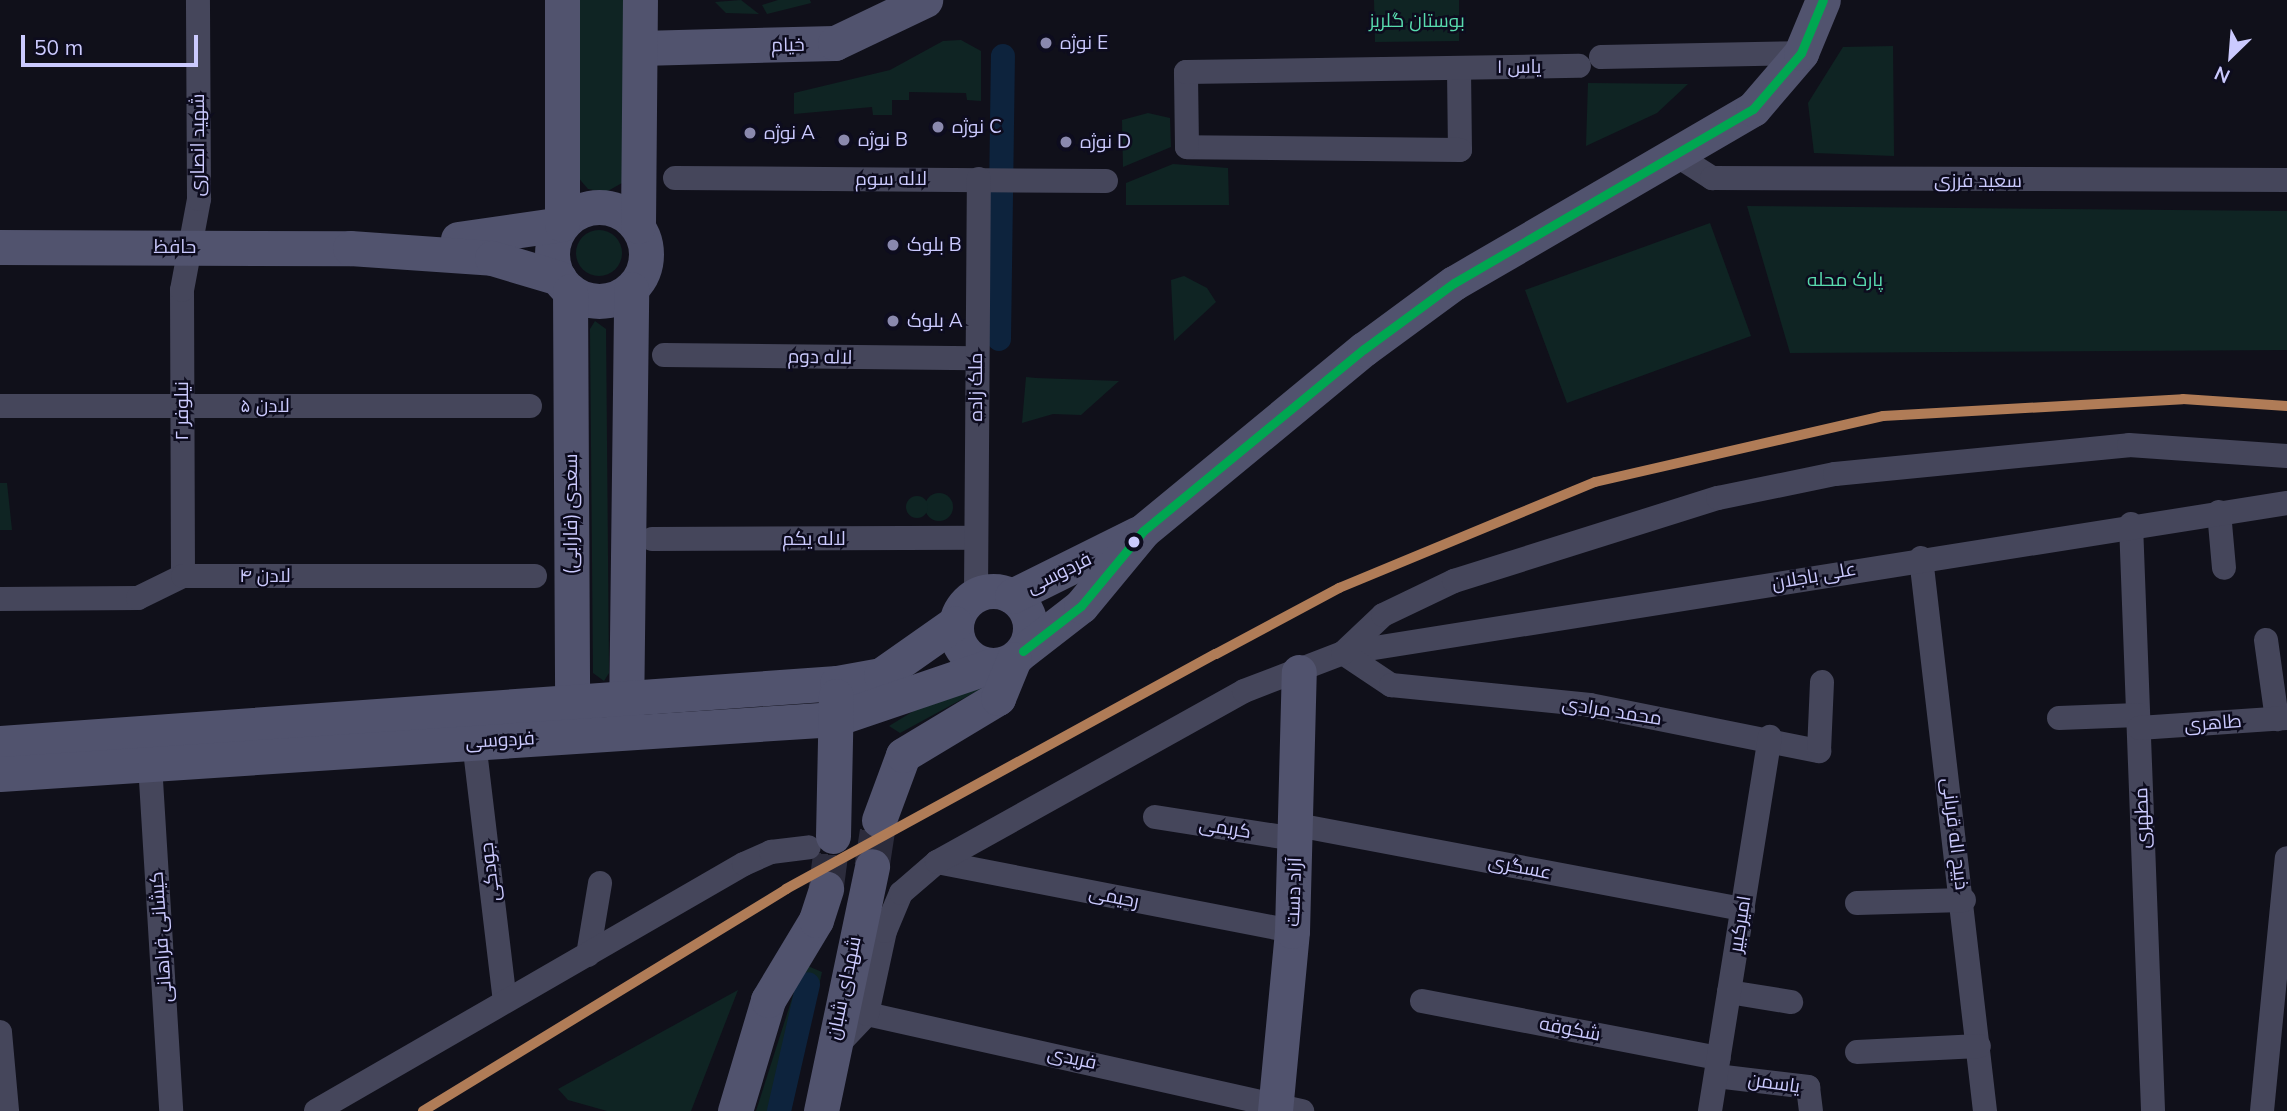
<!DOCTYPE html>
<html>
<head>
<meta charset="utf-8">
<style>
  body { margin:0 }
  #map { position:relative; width:2287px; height:1111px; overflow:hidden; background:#10101a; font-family:Mulish,Cairo,sans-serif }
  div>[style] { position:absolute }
  .green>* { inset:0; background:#0f2423 }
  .round { border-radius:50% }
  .canal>* { height:24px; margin:-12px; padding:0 12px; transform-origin:12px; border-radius:12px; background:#0d233d }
  .secondary-tunnel>* { height:35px; margin-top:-17.5px; transform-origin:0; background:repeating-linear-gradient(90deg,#2c2c3c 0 35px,transparent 0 53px) }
  .street>* { height:24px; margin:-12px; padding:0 12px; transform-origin:12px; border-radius:12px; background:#45465b }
  .secondary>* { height:35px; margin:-17.5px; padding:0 17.5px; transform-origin:17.5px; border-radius:17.5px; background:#51536e }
  .secondary>.ring { margin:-17.5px; padding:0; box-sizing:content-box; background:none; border:35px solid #51536e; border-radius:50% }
  .bus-1>* { height:9px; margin:-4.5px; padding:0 4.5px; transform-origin:4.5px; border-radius:4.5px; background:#00a651 }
  .rail-1>* { height:10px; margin:-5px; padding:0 5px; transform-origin:5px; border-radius:5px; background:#b07c57 }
  .dots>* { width:19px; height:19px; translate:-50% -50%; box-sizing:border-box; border:4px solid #0d0c1e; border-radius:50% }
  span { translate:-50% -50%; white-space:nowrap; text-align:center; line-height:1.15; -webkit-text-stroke:5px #0d0c1e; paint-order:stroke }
  .park-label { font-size:19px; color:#58dbae }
  .poi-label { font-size:19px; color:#cbcafe }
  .left { translate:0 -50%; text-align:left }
  .street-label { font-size:19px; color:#cbcafe }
  .north { position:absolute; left:2196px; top:21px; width:70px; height:70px; -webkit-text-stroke:5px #0d0c1e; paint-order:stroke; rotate:205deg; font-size:19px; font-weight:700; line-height:28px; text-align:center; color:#cbcafe }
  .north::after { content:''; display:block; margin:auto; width:24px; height:32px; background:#cbcafe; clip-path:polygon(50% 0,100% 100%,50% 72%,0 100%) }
  .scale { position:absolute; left:21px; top:35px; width:177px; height:32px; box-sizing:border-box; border:4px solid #cbcafe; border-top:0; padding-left:9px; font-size:21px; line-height:24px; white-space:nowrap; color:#cbcafe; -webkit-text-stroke:5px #0d0c1e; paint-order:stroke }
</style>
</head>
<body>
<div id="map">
  <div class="green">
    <i style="clip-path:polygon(574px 0,628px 0,622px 183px,606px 192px,588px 189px,576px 175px)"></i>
    <i style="clip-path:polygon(741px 0,759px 14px,726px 13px,715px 2px)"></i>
    <i style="clip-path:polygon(778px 0,810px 0,811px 3px,767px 14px,762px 5px)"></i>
    <i style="clip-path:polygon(1374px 0,1459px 0,1459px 41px,1375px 42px)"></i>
    <i style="clip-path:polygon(961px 40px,981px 51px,981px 101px,967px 100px,966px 93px,909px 92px,909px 100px,892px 100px,892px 115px,873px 115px,872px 107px,794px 114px,794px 93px,890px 70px,943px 41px)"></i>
    <i style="clip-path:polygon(1893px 46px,1894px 156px,1814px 153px,1808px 103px,1843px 47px)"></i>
    <i style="clip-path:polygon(1588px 83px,1688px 84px,1657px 113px,1586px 146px)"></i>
    <i style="clip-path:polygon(1148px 113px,1170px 118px,1171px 147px,1123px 167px,1122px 120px)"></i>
    <i style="clip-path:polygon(1173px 164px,1228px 168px,1229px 205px,1126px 205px,1126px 183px)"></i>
    <i style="clip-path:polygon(1747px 206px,2287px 211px,2287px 350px,1790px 353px)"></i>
    <i style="clip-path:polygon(1710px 223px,1751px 336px,1567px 403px,1525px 290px)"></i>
    <i class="round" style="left:576px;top:230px;width:46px;height:46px"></i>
    <i style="clip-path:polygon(1184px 276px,1207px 288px,1216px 302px,1174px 341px,1171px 280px)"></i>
    <i style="clip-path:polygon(595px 321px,606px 329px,609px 673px,604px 681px,593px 673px,590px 329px)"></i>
    <i style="clip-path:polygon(1026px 377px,1036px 378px,1119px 381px,1081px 415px,1053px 414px,1022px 423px)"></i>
    <i style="clip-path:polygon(0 483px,7px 483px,12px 530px,0 530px)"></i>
    <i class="round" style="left:925px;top:493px;width:28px;height:28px"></i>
    <i class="round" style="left:906px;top:496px;width:22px;height:22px"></i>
    <i style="clip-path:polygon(990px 684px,900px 733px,889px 726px,930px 701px)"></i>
    <i style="clip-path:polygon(803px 964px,822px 972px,791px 1111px,756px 1111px)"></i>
    <i style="clip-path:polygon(738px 990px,691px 1111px,607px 1111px,568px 1100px,558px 1089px)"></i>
  </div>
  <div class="canal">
    <i style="left:999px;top:339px;width:283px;rotate:-89.2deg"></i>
    <i style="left:779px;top:1111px;width:130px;rotate:-77.1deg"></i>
  </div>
  <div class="secondary-tunnel">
    <i style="left:872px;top:866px;width:47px;rotate:-81.3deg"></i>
    <i style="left:826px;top:889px;width:53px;rotate:-82.5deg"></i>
  </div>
  <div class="street">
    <i style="left:1601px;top:57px;width:200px;rotate:-1.1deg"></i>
    <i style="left:1459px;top:70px;width:80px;rotate:89.3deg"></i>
    <i style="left:1460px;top:150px;width:273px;rotate:-179.4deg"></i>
    <i style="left:1187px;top:147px;width:75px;rotate:-90.8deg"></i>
    <i style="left:1186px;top:72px;width:393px;rotate:-0.9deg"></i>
    <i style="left:1676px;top:155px;width:43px;rotate:32.6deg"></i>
    <i style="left:1712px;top:178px;width:575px;rotate:0.2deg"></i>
    <i style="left:675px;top:178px;width:431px;rotate:0.4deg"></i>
    <i style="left:664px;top:355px;width:312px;rotate:0.6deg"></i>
    <i style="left:0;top:406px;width:530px"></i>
    <i style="left:2219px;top:512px;width:56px;rotate:84.9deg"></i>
    <i style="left:2131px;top:524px;width:587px;rotate:87.85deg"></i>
    <i style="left:652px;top:539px;width:324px;rotate:-0.2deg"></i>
    <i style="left:1921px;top:558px;width:557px;rotate:83.4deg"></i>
    <i style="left:183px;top:576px;width:286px;rotate:-90.2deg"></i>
    <i style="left:182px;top:290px;width:93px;rotate:-79.4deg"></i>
    <i style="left:199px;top:199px;width:199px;rotate:-90.3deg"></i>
    <i style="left:976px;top:594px;width:415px;rotate:-89.6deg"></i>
    <i style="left:0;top:599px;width:138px;rotate:-0.4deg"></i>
    <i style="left:138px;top:598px;width:50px;rotate:-26.1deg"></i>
    <i style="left:183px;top:576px;width:352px"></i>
    <i style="left:2266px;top:640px;width:80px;rotate:82.1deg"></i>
    <i style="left:1343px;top:653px;width:956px;rotate:-9.03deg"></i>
    <i style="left:1343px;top:653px;width:58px;rotate:33.7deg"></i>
    <i style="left:1391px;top:685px;width:200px;rotate:5.7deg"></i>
    <i style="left:1590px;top:705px;width:234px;rotate:11.4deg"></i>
    <i style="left:1819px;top:751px;width:69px;rotate:-87.5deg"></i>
    <i style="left:2059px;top:718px;width:79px;rotate:-2.2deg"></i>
    <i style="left:2139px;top:728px;width:148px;rotate:-3.9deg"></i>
    <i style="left:474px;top:742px;width:261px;rotate:83.2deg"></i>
    <i style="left:150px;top:764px;width:348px;rotate:86.5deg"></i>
    <i style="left:1155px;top:817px;width:143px;rotate:8.9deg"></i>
    <i style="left:1297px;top:825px;width:454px;rotate:10.7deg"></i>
    <i style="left:937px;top:862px;width:362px;rotate:11deg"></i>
    <i style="left:1857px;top:903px;width:107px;rotate:-1.6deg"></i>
    <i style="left:588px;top:955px;width:73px;rotate:-80.5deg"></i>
    <i style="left:1729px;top:992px;width:63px;rotate:9.2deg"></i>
    <i style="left:1422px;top:1001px;width:302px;rotate:10.9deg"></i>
    <i style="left:867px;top:1014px;width:446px;rotate:12.6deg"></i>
    <i style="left:0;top:1032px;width:79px;rotate:84.9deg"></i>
    <i style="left:833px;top:1050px;width:50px;rotate:-46.6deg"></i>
    <i style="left:867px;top:1014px;width:85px;rotate:-77.8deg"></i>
    <i style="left:885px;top:931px;width:41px;rotate:-67.2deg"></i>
    <i style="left:901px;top:893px;width:48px;rotate:-40.7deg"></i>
    <i style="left:937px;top:862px;width:351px;rotate:-29.1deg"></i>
    <i style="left:1244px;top:691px;width:106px;rotate:-21deg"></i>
    <i style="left:1343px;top:653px;width:55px;rotate:-43.5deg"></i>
    <i style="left:1383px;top:615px;width:79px;rotate:-25.6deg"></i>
    <i style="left:1454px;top:581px;width:277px;rotate:-17.5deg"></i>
    <i style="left:1718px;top:498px;width:119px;rotate:-11.6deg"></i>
    <i style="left:1835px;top:474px;width:295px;rotate:-5.6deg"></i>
    <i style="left:2129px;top:445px;width:158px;rotate:4deg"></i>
    <i style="left:1857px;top:1052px;width:122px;rotate:-2.8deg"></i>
    <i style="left:1716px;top:1076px;width:93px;rotate:6.8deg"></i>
    <i style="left:1808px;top:1087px;width:24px;rotate:83deg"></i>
    <i style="left:316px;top:1111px;width:494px;rotate:-30deg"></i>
    <i style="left:744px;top:864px;width:30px;rotate:-24deg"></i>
    <i style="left:771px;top:852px;width:38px;rotate:-7deg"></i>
    <i style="left:1710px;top:1111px;width:379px;rotate:-80.9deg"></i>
    <i style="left:2262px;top:1111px;width:254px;rotate:-84.4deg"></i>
  </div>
  <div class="secondary">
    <i style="left:640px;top:48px;width:195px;rotate:-1.5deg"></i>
    <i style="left:835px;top:43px;width:100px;rotate:-25.5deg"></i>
    <i class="ring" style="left:552px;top:207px;width:59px;height:59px"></i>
    <i style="left:638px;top:226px;width:226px;rotate:-89.5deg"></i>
    <i style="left:458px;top:239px;width:105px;rotate:-8.2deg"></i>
    <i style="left:562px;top:224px;width:224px;rotate:-90deg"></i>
    <i style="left:0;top:247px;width:350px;rotate:0.2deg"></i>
    <i style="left:350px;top:248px;width:142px;rotate:4deg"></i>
    <i style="left:492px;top:258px;width:70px;rotate:16.6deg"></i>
    <i style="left:570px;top:291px;width:434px;rotate:89.7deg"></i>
    <i class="ring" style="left:956px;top:591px;width:39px;height:39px"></i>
    <i style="left:1012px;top:596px;width:140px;rotate:-26.4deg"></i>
    <i style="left:1023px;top:651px;width:73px;rotate:-37.8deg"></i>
    <i style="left:1081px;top:606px;width:97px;rotate:-50.4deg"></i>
    <i style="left:1143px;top:531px;width:286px;rotate:-39.5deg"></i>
    <i style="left:1364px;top:349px;width:112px;rotate:-36.3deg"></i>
    <i style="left:1454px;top:283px;width:346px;rotate:-30.2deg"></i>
    <i style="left:1753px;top:109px;width:74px;rotate:-49.4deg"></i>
    <i style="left:1801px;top:53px;width:57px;rotate:-67.5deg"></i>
    <i style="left:626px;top:720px;width:431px;rotate:-89.3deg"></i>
    <i style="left:0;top:743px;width:839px;rotate:-4.1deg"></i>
    <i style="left:837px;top:683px;width:45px;rotate:-10.3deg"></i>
    <i style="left:881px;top:675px;width:90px;rotate:-35.1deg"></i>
    <i style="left:0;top:774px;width:837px;rotate:-3.77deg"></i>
    <i style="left:835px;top:719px;width:165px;rotate:-18.8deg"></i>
    <i style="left:879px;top:820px;width:69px;rotate:-69.7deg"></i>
    <i style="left:903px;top:755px;width:111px;rotate:-31deg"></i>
    <i style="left:998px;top:698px;width:42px;rotate:-67.7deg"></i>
    <i style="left:833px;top:836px;width:140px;rotate:-88.8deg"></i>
    <i style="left:735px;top:1111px;width:116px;rotate:-73.4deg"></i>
    <i style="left:768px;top:1000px;width:93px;rotate:-59deg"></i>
    <i style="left:816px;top:920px;width:33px;rotate:-72deg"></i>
    <i style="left:821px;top:1111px;width:250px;rotate:-78.2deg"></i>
    <i style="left:1275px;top:1111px;width:181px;rotate:-84.6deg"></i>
    <i style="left:1292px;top:931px;width:259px;rotate:-88.5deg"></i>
  </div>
  <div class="bus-1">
    <i style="left:1023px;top:651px;width:73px;rotate:-37.8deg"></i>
    <i style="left:1081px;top:606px;width:97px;rotate:-50.4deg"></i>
    <i style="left:1143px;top:531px;width:286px;rotate:-39.5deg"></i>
    <i style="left:1364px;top:349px;width:112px;rotate:-36.3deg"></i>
    <i style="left:1454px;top:283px;width:346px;rotate:-30.2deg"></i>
    <i style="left:1753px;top:109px;width:74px;rotate:-49.4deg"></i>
    <i style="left:1801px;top:53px;width:57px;rotate:-67.5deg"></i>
  </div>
  <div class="rail-1">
    <i style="left:423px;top:1111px;width:426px;rotate:-31.4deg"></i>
    <i style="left:786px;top:889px;width:490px;rotate:-28.7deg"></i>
    <i style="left:1216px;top:654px;width:140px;rotate:-28.2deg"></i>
    <i style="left:1339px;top:588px;width:277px;rotate:-22.5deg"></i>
    <i style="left:1595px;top:482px;width:295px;rotate:-12.9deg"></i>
    <i style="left:1883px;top:416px;width:300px;rotate:-3.2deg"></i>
    <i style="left:2183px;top:399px;width:104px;rotate:3.9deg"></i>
  </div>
  <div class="dots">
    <i style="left:1046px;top:43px;background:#8a89ae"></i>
    <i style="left:938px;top:127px;background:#8a89ae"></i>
    <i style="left:750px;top:133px;background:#8a89ae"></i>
    <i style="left:844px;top:140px;background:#8a89ae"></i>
    <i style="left:1066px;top:142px;background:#8a89ae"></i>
    <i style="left:893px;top:245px;background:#8a89ae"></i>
    <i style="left:893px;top:321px;background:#8a89ae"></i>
    <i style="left:1134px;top:542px;background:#cbcafe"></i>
  </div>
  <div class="park-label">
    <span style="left:1417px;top:21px">بوستان گلریز</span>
    <span style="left:1845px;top:280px">پارک محله</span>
  </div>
  <div class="poi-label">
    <span class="left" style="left:1060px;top:43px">نوژه E</span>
    <span class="left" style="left:952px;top:127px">نوژه C</span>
    <span class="left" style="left:764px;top:133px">نوژه A</span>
    <span class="left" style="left:858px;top:140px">نوژه B</span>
    <span class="left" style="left:1080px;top:142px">نوژه D</span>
    <span class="left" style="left:907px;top:245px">بلوک B</span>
    <span class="left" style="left:907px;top:321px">بلوک A</span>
  </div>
  <div class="street-label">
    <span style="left:788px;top:45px;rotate:-1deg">خیام</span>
    <span style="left:1519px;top:67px">یاس ۱</span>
    <span style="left:198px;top:145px;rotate:-90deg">شهید انصاری</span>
    <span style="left:891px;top:179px">لاله سوم</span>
    <span style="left:1978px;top:181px">سعید فرزی</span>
    <span style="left:175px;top:247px">حافظ</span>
    <span style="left:820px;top:357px;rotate:1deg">لاله دوم</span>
    <span style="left:976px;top:387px;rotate:-90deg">ملک زاده</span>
    <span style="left:265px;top:406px">لادن ۵</span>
    <span style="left:182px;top:411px;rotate:-90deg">نیلوفر ۲</span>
    <span style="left:571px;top:514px;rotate:-90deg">سعدی (فارابی)</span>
    <span style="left:814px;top:539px">لاله یکم</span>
    <span style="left:1059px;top:573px;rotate:-26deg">فردوسی</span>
    <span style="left:265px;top:576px">لادن ۴</span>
    <span style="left:1814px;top:576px;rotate:-10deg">علی باجلان</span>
    <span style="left:1612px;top:711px;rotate:9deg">محمد مرادی</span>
    <span style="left:2213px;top:723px;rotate:-4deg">طاهری</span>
    <span style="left:500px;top:740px;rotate:-3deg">فردوسی</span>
    <span style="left:2142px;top:818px;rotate:-92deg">مطهری</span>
    <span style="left:1225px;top:828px;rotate:9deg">کریمی</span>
    <span style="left:1955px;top:834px;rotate:83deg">ذبیح اله قربانی</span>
    <span style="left:1520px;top:867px;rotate:11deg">عسگری</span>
    <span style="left:490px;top:872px;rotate:-97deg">جودکی</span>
    <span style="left:1294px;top:892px;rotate:-88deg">آزاد دست</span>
    <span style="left:1114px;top:897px;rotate:11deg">رحیمی</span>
    <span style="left:1740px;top:924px;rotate:-81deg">امیرکبیر</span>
    <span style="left:161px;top:937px;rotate:-94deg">کیشانی فراهانی</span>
    <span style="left:844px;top:988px;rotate:-78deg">شهدای شبان</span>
    <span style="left:1570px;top:1029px;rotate:11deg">شکوفه</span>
    <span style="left:1072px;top:1058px;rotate:12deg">فریدی</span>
    <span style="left:1774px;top:1083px;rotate:8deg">یاسمن</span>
  </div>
  <div class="north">N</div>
  <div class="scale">50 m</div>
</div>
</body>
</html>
